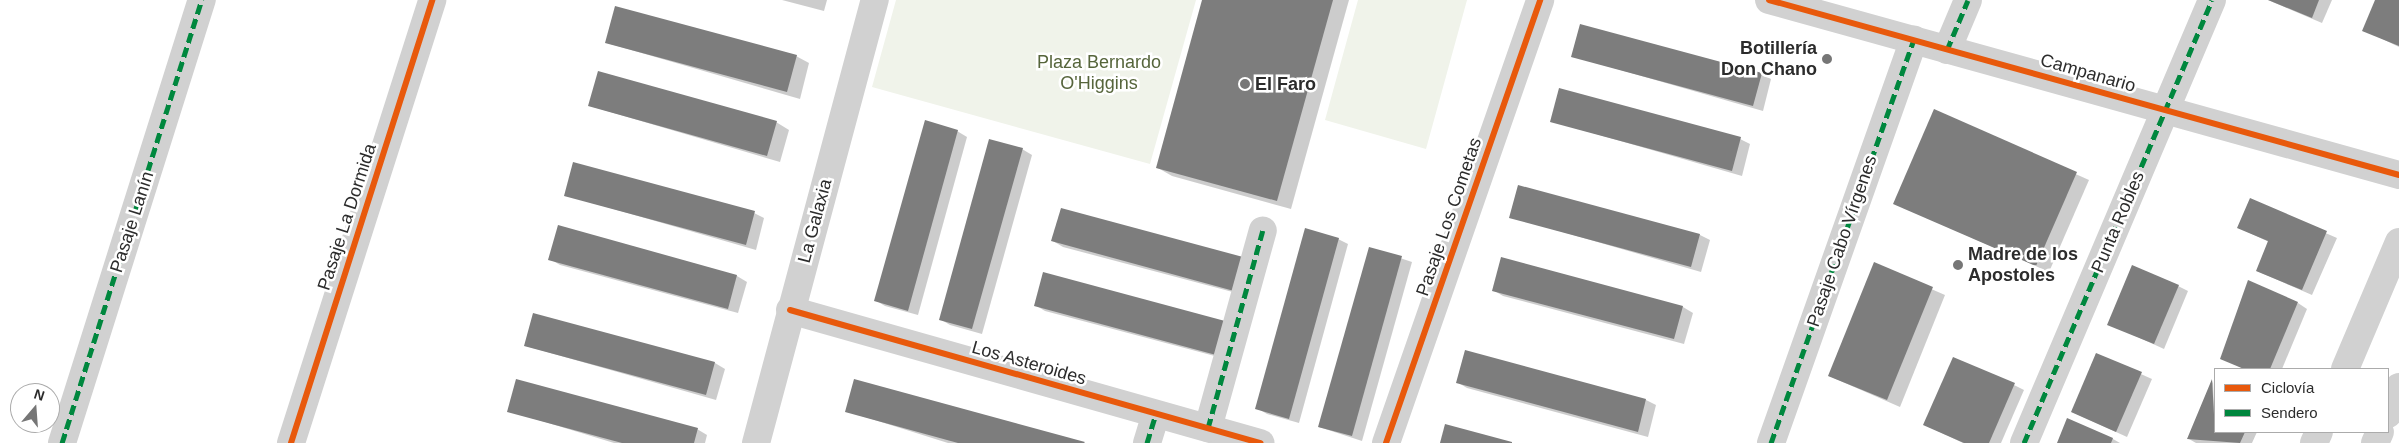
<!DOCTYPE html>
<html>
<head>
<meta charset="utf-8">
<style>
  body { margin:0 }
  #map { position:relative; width:2399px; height:443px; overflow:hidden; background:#fff; font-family:Helvetica,sans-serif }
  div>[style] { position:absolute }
  .green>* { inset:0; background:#f0f3ea }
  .shadow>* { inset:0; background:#0003 }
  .building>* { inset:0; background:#7d7d7d }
  .minor>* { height:28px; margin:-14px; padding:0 14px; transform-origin:14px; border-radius:14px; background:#d1d1d1 }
  .tertiary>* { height:28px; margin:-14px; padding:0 14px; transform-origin:14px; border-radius:14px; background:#d1d1d1 }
  .quiet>* { height:5px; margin-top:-2.5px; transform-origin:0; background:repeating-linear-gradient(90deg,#00873e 0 10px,transparent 0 15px) }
  .cycleway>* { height:6px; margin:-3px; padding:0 3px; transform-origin:3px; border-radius:3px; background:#e8590c }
  .dots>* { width:14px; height:14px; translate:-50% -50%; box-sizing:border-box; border:2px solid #fff; border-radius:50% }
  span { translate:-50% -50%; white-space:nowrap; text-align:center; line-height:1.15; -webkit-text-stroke:5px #fff; paint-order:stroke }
  .poi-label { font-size:18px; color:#2c2c2c; font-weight:700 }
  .right { translate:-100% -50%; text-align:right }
  .left { translate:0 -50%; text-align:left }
  .park-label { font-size:18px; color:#56653b }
  .street-label { font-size:18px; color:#2c2c2c }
  .legend { position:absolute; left:2214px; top:368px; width:175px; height:65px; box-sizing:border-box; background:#fff; border:1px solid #ababab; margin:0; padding:6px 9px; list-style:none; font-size:15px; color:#2c2c2c }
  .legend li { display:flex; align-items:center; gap:10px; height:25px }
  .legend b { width:25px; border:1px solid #ababab }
  .north { position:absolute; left:10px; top:383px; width:50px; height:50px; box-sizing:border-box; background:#fff; border:1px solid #ababab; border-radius:50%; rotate:18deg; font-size:14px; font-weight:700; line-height:20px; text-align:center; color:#2c2c2c }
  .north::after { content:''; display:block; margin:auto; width:18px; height:22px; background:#767676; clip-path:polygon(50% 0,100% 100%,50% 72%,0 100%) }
</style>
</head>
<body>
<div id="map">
  <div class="green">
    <i style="clip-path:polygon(896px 0,1196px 0,1150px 164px,872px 87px)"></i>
    <i style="clip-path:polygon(1358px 0,1467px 0,1426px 149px,1325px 120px)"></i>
  </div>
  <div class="shadow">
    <i style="clip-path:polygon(782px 0,827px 0,824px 11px)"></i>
    <i style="clip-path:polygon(1204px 0,1349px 0,1291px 209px,1172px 176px,1158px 168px)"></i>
    <i style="clip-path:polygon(2268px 0,2332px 0,2322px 23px)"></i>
    <i style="clip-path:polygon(2377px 0,2399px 0,2399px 47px,2364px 30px)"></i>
    <i style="clip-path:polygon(607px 43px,796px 56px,809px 63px,800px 99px)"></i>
    <i style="clip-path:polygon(1572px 56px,1761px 74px,1771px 79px,1763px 111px)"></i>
    <i style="clip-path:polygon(590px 106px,776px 122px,789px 130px,780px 162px)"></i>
    <i style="clip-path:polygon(1935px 111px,2089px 180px,2049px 272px,1894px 203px)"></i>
    <i style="clip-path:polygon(1551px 121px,1740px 139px,1750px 144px,1742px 176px)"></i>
    <i style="clip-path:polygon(957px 131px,967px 137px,918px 315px,885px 306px,875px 300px)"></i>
    <i style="clip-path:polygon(1022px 149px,1032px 155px,982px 334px,950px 325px,940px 319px)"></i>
    <i style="clip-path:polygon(565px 195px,754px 213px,764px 218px,756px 250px)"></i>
    <i style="clip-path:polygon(2250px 200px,2337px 238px,2312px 295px,2257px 271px,2269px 242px,2239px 228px)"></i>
    <i style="clip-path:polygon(1061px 210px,1244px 295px,1063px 247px,1053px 241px)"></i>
    <i style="clip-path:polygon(1511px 217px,1700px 235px,1710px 240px,1701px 272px)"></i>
    <i style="clip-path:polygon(559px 227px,737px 276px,747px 282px,738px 313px,560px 265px,550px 259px)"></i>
    <i style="clip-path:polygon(1338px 239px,1348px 244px,1299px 423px,1267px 414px,1257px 408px)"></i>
    <i style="clip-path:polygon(1370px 248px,1412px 262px,1362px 441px,1319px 427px)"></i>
    <i style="clip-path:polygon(1502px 258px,1683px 307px,1693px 313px,1684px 344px,1503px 296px,1493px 290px)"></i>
    <i style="clip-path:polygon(1874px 264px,1945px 295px,1900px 407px,1829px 376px)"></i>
    <i style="clip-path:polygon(1044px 274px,1226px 359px,1045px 311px,1035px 305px)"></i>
    <i style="clip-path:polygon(2178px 286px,2188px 291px,2164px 349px,2109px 324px)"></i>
    <i style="clip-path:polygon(2298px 303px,2307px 309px,2282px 369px,2244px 369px,2222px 358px)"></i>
    <i style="clip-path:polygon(526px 346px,715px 363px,725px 369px,716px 400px)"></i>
    <i style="clip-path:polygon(1466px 351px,1646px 400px,1656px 405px,1648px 437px,1467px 388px,1457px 382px)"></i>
    <i style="clip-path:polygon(2096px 354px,2152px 379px,2127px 437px,2072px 412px)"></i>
    <i style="clip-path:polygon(2213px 381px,2215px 432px,2257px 432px,2252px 443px,2196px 443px,2189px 439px)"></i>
    <i style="clip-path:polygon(2014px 385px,2024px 390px,2001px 443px,1963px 443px,1925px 425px)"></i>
    <i style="clip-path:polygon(509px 411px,697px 429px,707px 435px,705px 443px,614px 443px)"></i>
    <i style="clip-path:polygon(846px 411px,1082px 443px,948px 443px)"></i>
    <i style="clip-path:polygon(2068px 420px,2113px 439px,2120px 443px,2058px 443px)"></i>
  </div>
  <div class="building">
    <i style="clip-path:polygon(1202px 0,1333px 0,1277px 201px,1156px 168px)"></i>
    <i style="clip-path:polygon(2268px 0,2319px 0,2312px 18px)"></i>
    <i style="clip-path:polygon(2399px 0,2399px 46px,2362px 31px,2375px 0)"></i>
    <i style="clip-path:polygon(615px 6px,797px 55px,787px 92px,605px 43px)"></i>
    <i style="clip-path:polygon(1580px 24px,1762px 73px,1753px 106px,1571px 57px)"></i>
    <i style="clip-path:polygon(598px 71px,777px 121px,767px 156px,588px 106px)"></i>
    <i style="clip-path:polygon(1559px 88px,1741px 137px,1732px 171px,1550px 122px)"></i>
    <i style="clip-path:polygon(1934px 109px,2077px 172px,2036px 266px,1893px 204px)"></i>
    <i style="clip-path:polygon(925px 120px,958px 130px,908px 311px,874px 301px)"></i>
    <i style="clip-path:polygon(989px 139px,1023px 148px,972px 329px,939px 320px)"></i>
    <i style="clip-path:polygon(573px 162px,755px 211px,746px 245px,564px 196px)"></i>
    <i style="clip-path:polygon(1518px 185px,1700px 234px,1691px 267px,1509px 218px)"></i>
    <i style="clip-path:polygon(2250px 198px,2327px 231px,2302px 290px,2256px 271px,2268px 241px,2237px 228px)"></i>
    <i style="clip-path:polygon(1061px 208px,1243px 257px,1234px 291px,1051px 241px)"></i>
    <i style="clip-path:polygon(558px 225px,737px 275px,728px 309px,548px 260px)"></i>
    <i style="clip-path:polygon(1305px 228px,1339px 238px,1289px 419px,1255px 409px)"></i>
    <i style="clip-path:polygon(1369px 247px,1402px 256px,1352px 436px,1318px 427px)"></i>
    <i style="clip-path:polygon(1501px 257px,1683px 306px,1674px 339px,1492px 291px)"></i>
    <i style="clip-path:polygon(1874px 262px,1933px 287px,1887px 400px,1828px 376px)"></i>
    <i style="clip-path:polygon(2132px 265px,2179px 285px,2154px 344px,2107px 325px)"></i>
    <i style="clip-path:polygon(1043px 272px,1225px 321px,1216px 355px,1034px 306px)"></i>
    <i style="clip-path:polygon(2248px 280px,2298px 302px,2270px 369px,2244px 369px,2220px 359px)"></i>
    <i style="clip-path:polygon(533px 313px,715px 362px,706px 395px,524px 346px)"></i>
    <i style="clip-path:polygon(1465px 350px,1646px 399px,1638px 432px,1456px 383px)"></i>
    <i style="clip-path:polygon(2096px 353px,2142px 372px,2116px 432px,2071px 412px)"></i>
    <i style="clip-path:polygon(1953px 357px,2015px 383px,1989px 443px,1964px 443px,1923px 425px)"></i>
    <i style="clip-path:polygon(516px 379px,698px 428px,694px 443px,622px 443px,507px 412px)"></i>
    <i style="clip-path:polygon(854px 379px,1085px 442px,1084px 443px,958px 443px,845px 412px)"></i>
    <i style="clip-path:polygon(2212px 379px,2215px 432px,2245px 432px,2240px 443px,2187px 439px)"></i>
    <i style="clip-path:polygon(2067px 418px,2113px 438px,2111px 443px,2057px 443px)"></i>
    <i style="clip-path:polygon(1445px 424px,1512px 442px,1512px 443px,1440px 443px)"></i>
  </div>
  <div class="minor">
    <i style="left:1769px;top:0;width:654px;rotate:15.52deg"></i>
    <i style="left:1947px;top:50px;width:54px;rotate:-67.2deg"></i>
    <i style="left:790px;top:310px;width:489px;rotate:15.8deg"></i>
    <i style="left:1208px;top:428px;width:205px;rotate:-74.5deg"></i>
    <i style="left:62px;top:443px;width:465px;rotate:-72.5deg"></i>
    <i style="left:291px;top:443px;width:465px;rotate:-72.3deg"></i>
    <i style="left:756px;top:443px;width:459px;rotate:-75deg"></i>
    <i style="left:1147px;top:443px;width:30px;rotate:-73deg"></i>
    <i style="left:1386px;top:443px;width:469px;rotate:-70.8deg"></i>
    <i style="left:1771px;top:443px;width:428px;rotate:-70.5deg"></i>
    <i style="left:2024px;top:443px;width:481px;rotate:-67deg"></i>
  </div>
  <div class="tertiary">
    <i style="left:2345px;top:369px;width:138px;rotate:-67deg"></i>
    <i style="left:2388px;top:414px;width:29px;rotate:-68deg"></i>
    <i style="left:2314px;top:443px;width:12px;rotate:-66deg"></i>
    <i style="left:2375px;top:443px;width:12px;rotate:-66deg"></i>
  </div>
  <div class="quiet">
    <i style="left:1947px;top:50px;width:54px;rotate:-67.2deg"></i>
    <i style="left:1208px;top:428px;width:205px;rotate:-74.5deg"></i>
    <i style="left:62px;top:443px;width:465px;rotate:-72.5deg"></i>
    <i style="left:1147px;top:443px;width:30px;rotate:-73deg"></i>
    <i style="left:1771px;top:443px;width:428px;rotate:-70.5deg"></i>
    <i style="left:2024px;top:443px;width:481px;rotate:-67deg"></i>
  </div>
  <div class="cycleway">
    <i style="left:1769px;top:0;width:654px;rotate:15.52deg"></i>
    <i style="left:790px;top:310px;width:489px;rotate:15.8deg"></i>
    <i style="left:291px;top:443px;width:465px;rotate:-72.3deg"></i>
    <i style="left:1386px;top:443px;width:469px;rotate:-70.8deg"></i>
  </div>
  <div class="dots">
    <i style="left:1827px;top:59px;background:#767676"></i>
    <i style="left:1245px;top:84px;background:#767676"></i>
    <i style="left:1958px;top:265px;background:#767676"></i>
  </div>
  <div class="poi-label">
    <span class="right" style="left:1817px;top:59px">Botillería<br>Don Chano</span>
    <span class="left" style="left:1255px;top:84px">El Faro</span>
    <span class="left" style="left:1968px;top:265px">Madre de los<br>Apostoles</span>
  </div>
  <div class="park-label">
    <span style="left:1099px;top:73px">Plaza Bernardo<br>O'Higgins</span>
  </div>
  <div class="street-label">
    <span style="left:2088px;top:73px;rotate:16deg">Campanario</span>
    <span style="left:347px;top:217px;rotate:-72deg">Pasaje La Dormida</span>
    <span style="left:1449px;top:217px;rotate:-71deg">Pasaje Los Cometas</span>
    <span style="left:815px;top:221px;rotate:-75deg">La Galaxia</span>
    <span style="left:132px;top:222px;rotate:-72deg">Pasaje Lanín</span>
    <span style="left:2118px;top:222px;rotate:-67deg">Punta Robles</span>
    <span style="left:1842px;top:241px;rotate:-71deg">Pasaje Cabo Vírgenes</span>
    <span style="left:1029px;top:363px;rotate:16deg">Los Asteroides</span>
  </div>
  <ul class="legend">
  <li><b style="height:6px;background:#e8590c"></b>Ciclovía</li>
  <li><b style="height:6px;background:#00873e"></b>Sendero</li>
  </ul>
  <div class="north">N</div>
</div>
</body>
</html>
